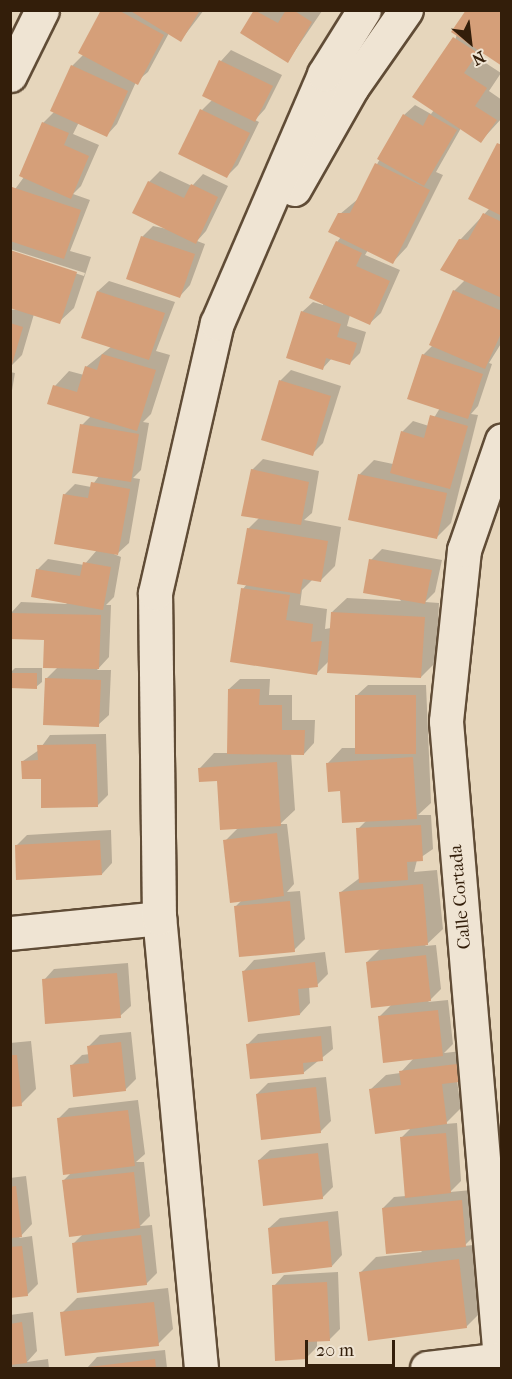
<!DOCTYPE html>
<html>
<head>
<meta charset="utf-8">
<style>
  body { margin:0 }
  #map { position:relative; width:512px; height:1379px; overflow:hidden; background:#e6d6bc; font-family:"IM FELL French Canon",serif }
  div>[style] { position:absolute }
  .shadow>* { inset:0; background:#0003 }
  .building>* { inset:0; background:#d59f79 }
  .roads { filter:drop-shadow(2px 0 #604c36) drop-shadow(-2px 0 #604c36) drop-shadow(0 2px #604c36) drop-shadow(0 -2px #604c36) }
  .minor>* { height:33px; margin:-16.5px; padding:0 16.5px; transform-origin:16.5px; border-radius:16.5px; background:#efe4d3 }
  span { translate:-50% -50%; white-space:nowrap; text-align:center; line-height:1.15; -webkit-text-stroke:6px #efe4d3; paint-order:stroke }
  .street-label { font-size:18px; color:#331e0a }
  .frame { position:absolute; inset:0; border:12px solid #331e0a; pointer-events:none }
  .north { position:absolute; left:440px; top:12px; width:60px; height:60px; -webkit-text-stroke:4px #efe4d3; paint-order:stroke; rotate:152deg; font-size:16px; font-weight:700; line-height:24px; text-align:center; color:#331e0a }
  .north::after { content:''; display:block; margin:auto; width:21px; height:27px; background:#331e0a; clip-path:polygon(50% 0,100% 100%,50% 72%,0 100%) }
  .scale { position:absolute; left:305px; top:1340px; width:90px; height:27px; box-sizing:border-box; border:3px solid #331e0a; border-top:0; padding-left:8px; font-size:18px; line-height:21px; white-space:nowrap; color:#331e0a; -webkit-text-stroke:4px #efe4d3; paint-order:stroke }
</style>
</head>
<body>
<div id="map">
  <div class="shadow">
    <i style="clip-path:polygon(103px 10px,204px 10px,181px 40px,169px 33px,148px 72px,136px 82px,117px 124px,107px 135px,79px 122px,73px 134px,99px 145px,81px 186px,73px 194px,90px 200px,70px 251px,91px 257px,74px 308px,59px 322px,34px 314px,22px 355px,11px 366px,10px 310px,19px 309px,10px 252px,84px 276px,85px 273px,10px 249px,10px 196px,24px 177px,43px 123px,55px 111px,72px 66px,84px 54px)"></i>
    <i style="clip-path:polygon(255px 10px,287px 12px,322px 11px,288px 61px,242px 33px)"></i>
    <i style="clip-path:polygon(457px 34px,482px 51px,478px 58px,501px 73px,489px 91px,502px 100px,502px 118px,481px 141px,461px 128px,436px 172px,443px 175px,407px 247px,393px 262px,368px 250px,365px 255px,400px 270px,381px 313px,370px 323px,350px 315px,347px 326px,366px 332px,360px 353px,349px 364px,332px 358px,323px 368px,302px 312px,313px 302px,323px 305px,337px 242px,341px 237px,340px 214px,358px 199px,404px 115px,415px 105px,431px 114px,434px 110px)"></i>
    <i style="clip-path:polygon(231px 50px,282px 75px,265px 109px,255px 120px,259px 122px,238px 165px,227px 176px,202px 110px,212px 100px,221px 61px)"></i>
    <i style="clip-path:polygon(502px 140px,502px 342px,489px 363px,492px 364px,478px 406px,471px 414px,478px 415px,451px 523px,437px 537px,359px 475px,374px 460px,393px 464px,402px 432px,413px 421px,429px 426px,440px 408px,423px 355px,433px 345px,454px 291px,465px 280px,460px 240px,490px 208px)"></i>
    <i style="clip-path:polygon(160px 171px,192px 186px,203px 174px,228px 186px,206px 231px,197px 241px,205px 244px,190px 285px,180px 296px,142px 237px,153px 226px,167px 229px,149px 182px)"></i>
    <i style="clip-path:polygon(109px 281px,175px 302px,156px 351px,170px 355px,151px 414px,143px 422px,149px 423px,141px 470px,133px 478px,140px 479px,129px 543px,118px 553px,109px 552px,121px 557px,114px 597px,106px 605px,111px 605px,109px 657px,97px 670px,111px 670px,109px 715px,98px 725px,46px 679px,58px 667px,45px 638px,11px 613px,21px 602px,67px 604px,37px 570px,48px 559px,84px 565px,97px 550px,64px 495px,75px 484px,91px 487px,99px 476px,82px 425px,91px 416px,55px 386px,69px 371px,84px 375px,86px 367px,112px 346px,98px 291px)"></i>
    <i style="clip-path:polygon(291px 370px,341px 386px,323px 443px,312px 454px,280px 381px)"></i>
    <i style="clip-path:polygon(10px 372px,15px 373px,10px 402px)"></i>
    <i style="clip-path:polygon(263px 459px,319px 471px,312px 513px,304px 520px,341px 527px,335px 566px,320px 581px,313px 579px,302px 590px,300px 605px,327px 609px,325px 629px,331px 628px,332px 612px,347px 598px,401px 601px,371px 560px,382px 549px,442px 560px,435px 592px,425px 602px,439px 603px,436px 662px,421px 677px,330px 660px,317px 673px,243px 589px,247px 584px,248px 529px,260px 517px,252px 470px)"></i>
    <i style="clip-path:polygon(15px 668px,42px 668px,42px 682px,36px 687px,10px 687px,10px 673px)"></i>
    <i style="clip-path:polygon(240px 679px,270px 679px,269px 695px,292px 695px,292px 720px,315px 720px,314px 743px,304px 754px,291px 753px,295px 810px,280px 824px,287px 824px,294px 884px,287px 892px,300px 891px,305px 939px,294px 950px,235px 907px,242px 900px,225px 841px,238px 828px,218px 779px,200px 768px,214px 753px,228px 753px,229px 689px)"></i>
    <i style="clip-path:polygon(368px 685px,426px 685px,431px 803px,418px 815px,431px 815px,433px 849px,417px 860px,414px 872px,437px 870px,443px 929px,425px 946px,436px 945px,441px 989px,428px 1002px,448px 1000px,453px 1044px,444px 1053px,471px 1050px,473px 1066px,457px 1081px,461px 1108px,445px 1124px,457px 1123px,461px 1181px,450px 1192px,472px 1190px,476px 1234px,464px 1246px,473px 1245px,481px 1312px,466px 1327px,361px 1272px,376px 1257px,422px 1252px,383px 1208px,394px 1197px,406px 1196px,401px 1138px,411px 1128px,371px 1089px,386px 1075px,400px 1073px,414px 1058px,379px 1017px,392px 1004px,367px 962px,381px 948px,341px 892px,361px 877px,358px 829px,367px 820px,342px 790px,328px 763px,342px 748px,357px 748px,357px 695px)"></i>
    <i style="clip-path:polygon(106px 734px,108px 795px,97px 806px,42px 777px,23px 761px,39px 750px,50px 735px)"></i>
    <i style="clip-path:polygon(111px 830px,112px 863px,102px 874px,16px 846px,27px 835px)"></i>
    <i style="clip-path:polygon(325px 952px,328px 974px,317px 985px,309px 986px,310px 1003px,300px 1014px,244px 971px,254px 960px)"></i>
    <i style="clip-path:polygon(128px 963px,131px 1006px,120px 1016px,44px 980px,54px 969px)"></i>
    <i style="clip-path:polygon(331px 1026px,333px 1049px,303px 1073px,248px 1044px,258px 1034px)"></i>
    <i style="clip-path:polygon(131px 1032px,136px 1079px,125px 1090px,71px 1066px,82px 1055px,90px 1054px,89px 1046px,100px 1035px)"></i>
    <i style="clip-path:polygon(31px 1041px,36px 1089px,21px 1104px,10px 1105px,10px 1043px)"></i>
    <i style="clip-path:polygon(326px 1077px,331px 1121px,320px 1132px,257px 1094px,268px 1083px)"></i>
    <i style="clip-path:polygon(138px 1100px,145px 1154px,136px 1162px,144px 1162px,150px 1216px,140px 1226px,152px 1225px,157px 1273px,146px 1284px,73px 1244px,83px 1234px,64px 1180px,71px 1173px,58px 1119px,69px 1108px)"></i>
    <i style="clip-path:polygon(328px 1143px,333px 1187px,322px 1198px,259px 1160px,270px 1150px)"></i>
    <i style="clip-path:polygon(26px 1176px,32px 1224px,19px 1238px,32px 1236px,38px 1284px,27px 1295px,10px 1297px,10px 1178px)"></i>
    <i style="clip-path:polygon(338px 1211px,342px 1255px,332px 1266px,269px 1228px,280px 1218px)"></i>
    <i style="clip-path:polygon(338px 1272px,340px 1329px,329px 1340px,317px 1340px,317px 1347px,307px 1357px,274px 1286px,284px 1275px)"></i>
    <i style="clip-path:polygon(168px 1288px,173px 1329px,158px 1344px,62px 1313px,77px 1298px)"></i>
    <i style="clip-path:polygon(33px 1312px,37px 1351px,27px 1362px,48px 1359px,49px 1368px,10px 1368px,10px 1315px)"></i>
    <i style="clip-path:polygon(165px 1350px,167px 1368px,87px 1368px,97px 1357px)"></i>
  </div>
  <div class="building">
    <i style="clip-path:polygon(101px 10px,118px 10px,164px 35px,138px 85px,78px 53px)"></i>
    <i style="clip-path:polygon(129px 10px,200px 10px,181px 42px)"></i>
    <i style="clip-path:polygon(254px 10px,278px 23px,286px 10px,293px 10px,312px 22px,288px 63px,240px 33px)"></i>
    <i style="clip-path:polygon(466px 10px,502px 10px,502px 66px,451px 32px)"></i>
    <i style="clip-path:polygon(453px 37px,478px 53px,464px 73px,487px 88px,475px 106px,497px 120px,481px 143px,412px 97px)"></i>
    <i style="clip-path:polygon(219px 60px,273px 86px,255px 122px,202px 96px)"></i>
    <i style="clip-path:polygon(71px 65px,128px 91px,107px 137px,50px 111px)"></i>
    <i style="clip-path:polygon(200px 109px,250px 133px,227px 178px,178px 154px)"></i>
    <i style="clip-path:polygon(403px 114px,423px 126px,429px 114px,457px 130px,424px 186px,377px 159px)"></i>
    <i style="clip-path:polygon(42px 122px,69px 133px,64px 145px,89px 156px,71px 199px,19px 176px)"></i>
    <i style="clip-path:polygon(497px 143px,502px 145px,502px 216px,468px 199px)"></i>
    <i style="clip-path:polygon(375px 163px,430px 190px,393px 264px,328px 232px,338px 213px,350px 213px)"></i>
    <i style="clip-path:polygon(148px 181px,184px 198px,191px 184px,218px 197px,196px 244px,132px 213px)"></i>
    <i style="clip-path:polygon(12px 187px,81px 210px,64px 259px,10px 241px)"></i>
    <i style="clip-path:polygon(483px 213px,502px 222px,502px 298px,440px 270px,459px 239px,468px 240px)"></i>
    <i style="clip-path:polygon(141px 236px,195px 254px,180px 298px,126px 279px)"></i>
    <i style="clip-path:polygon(336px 241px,362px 253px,356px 266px,390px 281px,370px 325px,309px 298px)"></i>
    <i style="clip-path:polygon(10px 250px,77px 272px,60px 324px,10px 308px)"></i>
    <i style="clip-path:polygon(453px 290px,502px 311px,502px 331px,485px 369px,429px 345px)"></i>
    <i style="clip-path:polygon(97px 291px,165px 313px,149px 360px,81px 338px)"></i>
    <i style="clip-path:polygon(301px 311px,341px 324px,337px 337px,357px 343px,350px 365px,326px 358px,323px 370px,286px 358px)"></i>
    <i style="clip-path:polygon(10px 323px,23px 327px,11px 368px,10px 368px)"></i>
    <i style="clip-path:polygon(102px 354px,156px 370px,137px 431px,47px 404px,53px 385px,77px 392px,85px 366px,97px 370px)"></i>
    <i style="clip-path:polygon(422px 354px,483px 374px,468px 419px,407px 399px)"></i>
    <i style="clip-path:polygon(279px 380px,331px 396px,313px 456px,261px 440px)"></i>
    <i style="clip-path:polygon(430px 415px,468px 426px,450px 489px,390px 473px,401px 431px,424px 438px)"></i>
    <i style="clip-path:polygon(80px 424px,139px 434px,131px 482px,72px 473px)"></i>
    <i style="clip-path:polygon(251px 469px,309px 482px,301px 525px,241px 516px)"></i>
    <i style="clip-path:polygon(358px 474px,447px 493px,437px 539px,348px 520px)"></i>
    <i style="clip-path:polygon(91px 482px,130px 489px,118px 555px,54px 544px,63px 494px,88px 498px)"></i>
    <i style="clip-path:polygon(247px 528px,328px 541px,321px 582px,303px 579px,300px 594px,237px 584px)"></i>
    <i style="clip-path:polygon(369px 559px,432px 570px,425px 604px,363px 593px)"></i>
    <i style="clip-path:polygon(83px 562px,111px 567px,103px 610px,31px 597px,36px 569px,80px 576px)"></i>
    <i style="clip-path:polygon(241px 588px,290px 595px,286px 620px,313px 624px,311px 642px,322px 641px,317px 675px,230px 662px)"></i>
    <i style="clip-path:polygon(331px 612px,425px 617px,421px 678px,327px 673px)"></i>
    <i style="clip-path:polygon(10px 613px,101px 615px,99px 669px,43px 668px,44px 640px,10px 639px)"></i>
    <i style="clip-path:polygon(10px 673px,37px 673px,37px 689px,10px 688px)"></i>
    <i style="clip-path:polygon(45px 678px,101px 680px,99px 727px,43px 725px)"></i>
    <i style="clip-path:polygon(228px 689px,260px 689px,259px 705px,282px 705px,282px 730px,305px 730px,304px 755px,227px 754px)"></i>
    <i style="clip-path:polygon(355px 695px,416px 695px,416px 754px,355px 754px)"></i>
    <i style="clip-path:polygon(96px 744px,98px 807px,41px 808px,41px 779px,22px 779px,21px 761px,38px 760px,37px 745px)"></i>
    <i style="clip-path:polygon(413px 757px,417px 819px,342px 823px,340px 791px,328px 792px,326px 763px)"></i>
    <i style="clip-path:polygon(277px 762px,281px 826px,220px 830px,217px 781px,199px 782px,198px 768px)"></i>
    <i style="clip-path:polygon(421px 825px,423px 861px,407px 862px,408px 880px,359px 883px,356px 828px)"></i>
    <i style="clip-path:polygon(277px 833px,284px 896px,230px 903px,223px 840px)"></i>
    <i style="clip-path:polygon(100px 840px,102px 875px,16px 880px,15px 845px)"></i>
    <i style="clip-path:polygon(423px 884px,428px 945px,345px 953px,339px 892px)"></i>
    <i style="clip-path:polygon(290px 901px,295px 952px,239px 957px,234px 906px)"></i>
    <i style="clip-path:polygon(426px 955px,431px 1001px,371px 1008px,366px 962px)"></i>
    <i style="clip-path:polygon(315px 962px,318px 987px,298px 989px,300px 1015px,248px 1022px,242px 971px)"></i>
    <i style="clip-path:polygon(117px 973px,121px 1018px,45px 1024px,42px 979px)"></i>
    <i style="clip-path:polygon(438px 1010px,443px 1056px,383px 1063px,378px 1016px)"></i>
    <i style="clip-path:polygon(321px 1036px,323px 1061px,303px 1063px,304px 1074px,250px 1079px,246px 1044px)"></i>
    <i style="clip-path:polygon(121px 1042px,126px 1091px,73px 1097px,70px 1065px,89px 1063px,87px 1046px)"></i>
    <i style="clip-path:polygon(10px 1055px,17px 1055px,22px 1106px,10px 1107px)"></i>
    <i style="clip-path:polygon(457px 1064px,459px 1082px,442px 1084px,447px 1124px,375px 1134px,369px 1089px,401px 1085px,399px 1071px)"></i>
    <i style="clip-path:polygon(316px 1087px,321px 1133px,261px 1140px,256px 1094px)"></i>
    <i style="clip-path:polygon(128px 1110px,135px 1166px,63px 1175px,57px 1118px)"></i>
    <i style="clip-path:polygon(446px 1133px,451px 1193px,405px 1198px,400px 1137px)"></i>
    <i style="clip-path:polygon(318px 1153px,323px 1199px,263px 1206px,258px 1160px)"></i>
    <i style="clip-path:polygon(134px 1172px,140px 1228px,69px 1237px,62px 1180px)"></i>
    <i style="clip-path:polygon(16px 1186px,22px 1237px,10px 1238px,10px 1187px)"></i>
    <i style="clip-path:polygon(462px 1200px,466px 1247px,386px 1254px,382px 1208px)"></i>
    <i style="clip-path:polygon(328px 1221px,332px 1267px,272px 1274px,268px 1228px)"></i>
    <i style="clip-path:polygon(141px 1235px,147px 1285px,77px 1293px,72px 1243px)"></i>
    <i style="clip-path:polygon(22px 1246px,28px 1296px,10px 1298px,10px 1247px)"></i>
    <i style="clip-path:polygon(459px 1259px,467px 1328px,368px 1341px,359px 1272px)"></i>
    <i style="clip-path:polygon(327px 1282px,330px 1341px,307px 1342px,307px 1359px,275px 1361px,272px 1285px)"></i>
    <i style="clip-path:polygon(154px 1302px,159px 1346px,65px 1356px,60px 1312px)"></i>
    <i style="clip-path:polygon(22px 1322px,27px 1363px,10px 1365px,10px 1324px)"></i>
    <i style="clip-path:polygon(155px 1359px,156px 1368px,89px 1368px,89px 1367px)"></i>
  </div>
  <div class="roads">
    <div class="minor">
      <i style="left:10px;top:75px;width:72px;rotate:-63.8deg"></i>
      <i style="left:294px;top:189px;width:117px;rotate:-60.4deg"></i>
      <i style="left:352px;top:87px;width:94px;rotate:-55deg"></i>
      <i style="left:10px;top:933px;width:150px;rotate:-5.7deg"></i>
      <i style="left:500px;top:1359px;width:640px;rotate:-94.84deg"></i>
      <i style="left:446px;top:721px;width:172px;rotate:-84deg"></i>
      <i style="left:464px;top:550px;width:116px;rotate:-70.9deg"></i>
      <i style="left:201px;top:1368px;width:452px;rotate:-95.3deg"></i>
      <i style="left:159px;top:918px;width:325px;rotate:-90.7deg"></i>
      <i style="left:155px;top:593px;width:277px;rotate:-77.1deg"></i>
      <i style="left:217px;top:323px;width:271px;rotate:-66.7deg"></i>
      <i style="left:324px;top:74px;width:75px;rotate:-58deg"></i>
      <i style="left:427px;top:1368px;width:76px;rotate:-6.8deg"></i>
    </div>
  </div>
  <div class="street-label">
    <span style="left:461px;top:897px;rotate:-95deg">Calle Cortada</span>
  </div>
  <div class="frame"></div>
  <div class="north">N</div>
  <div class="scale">20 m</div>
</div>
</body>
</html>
